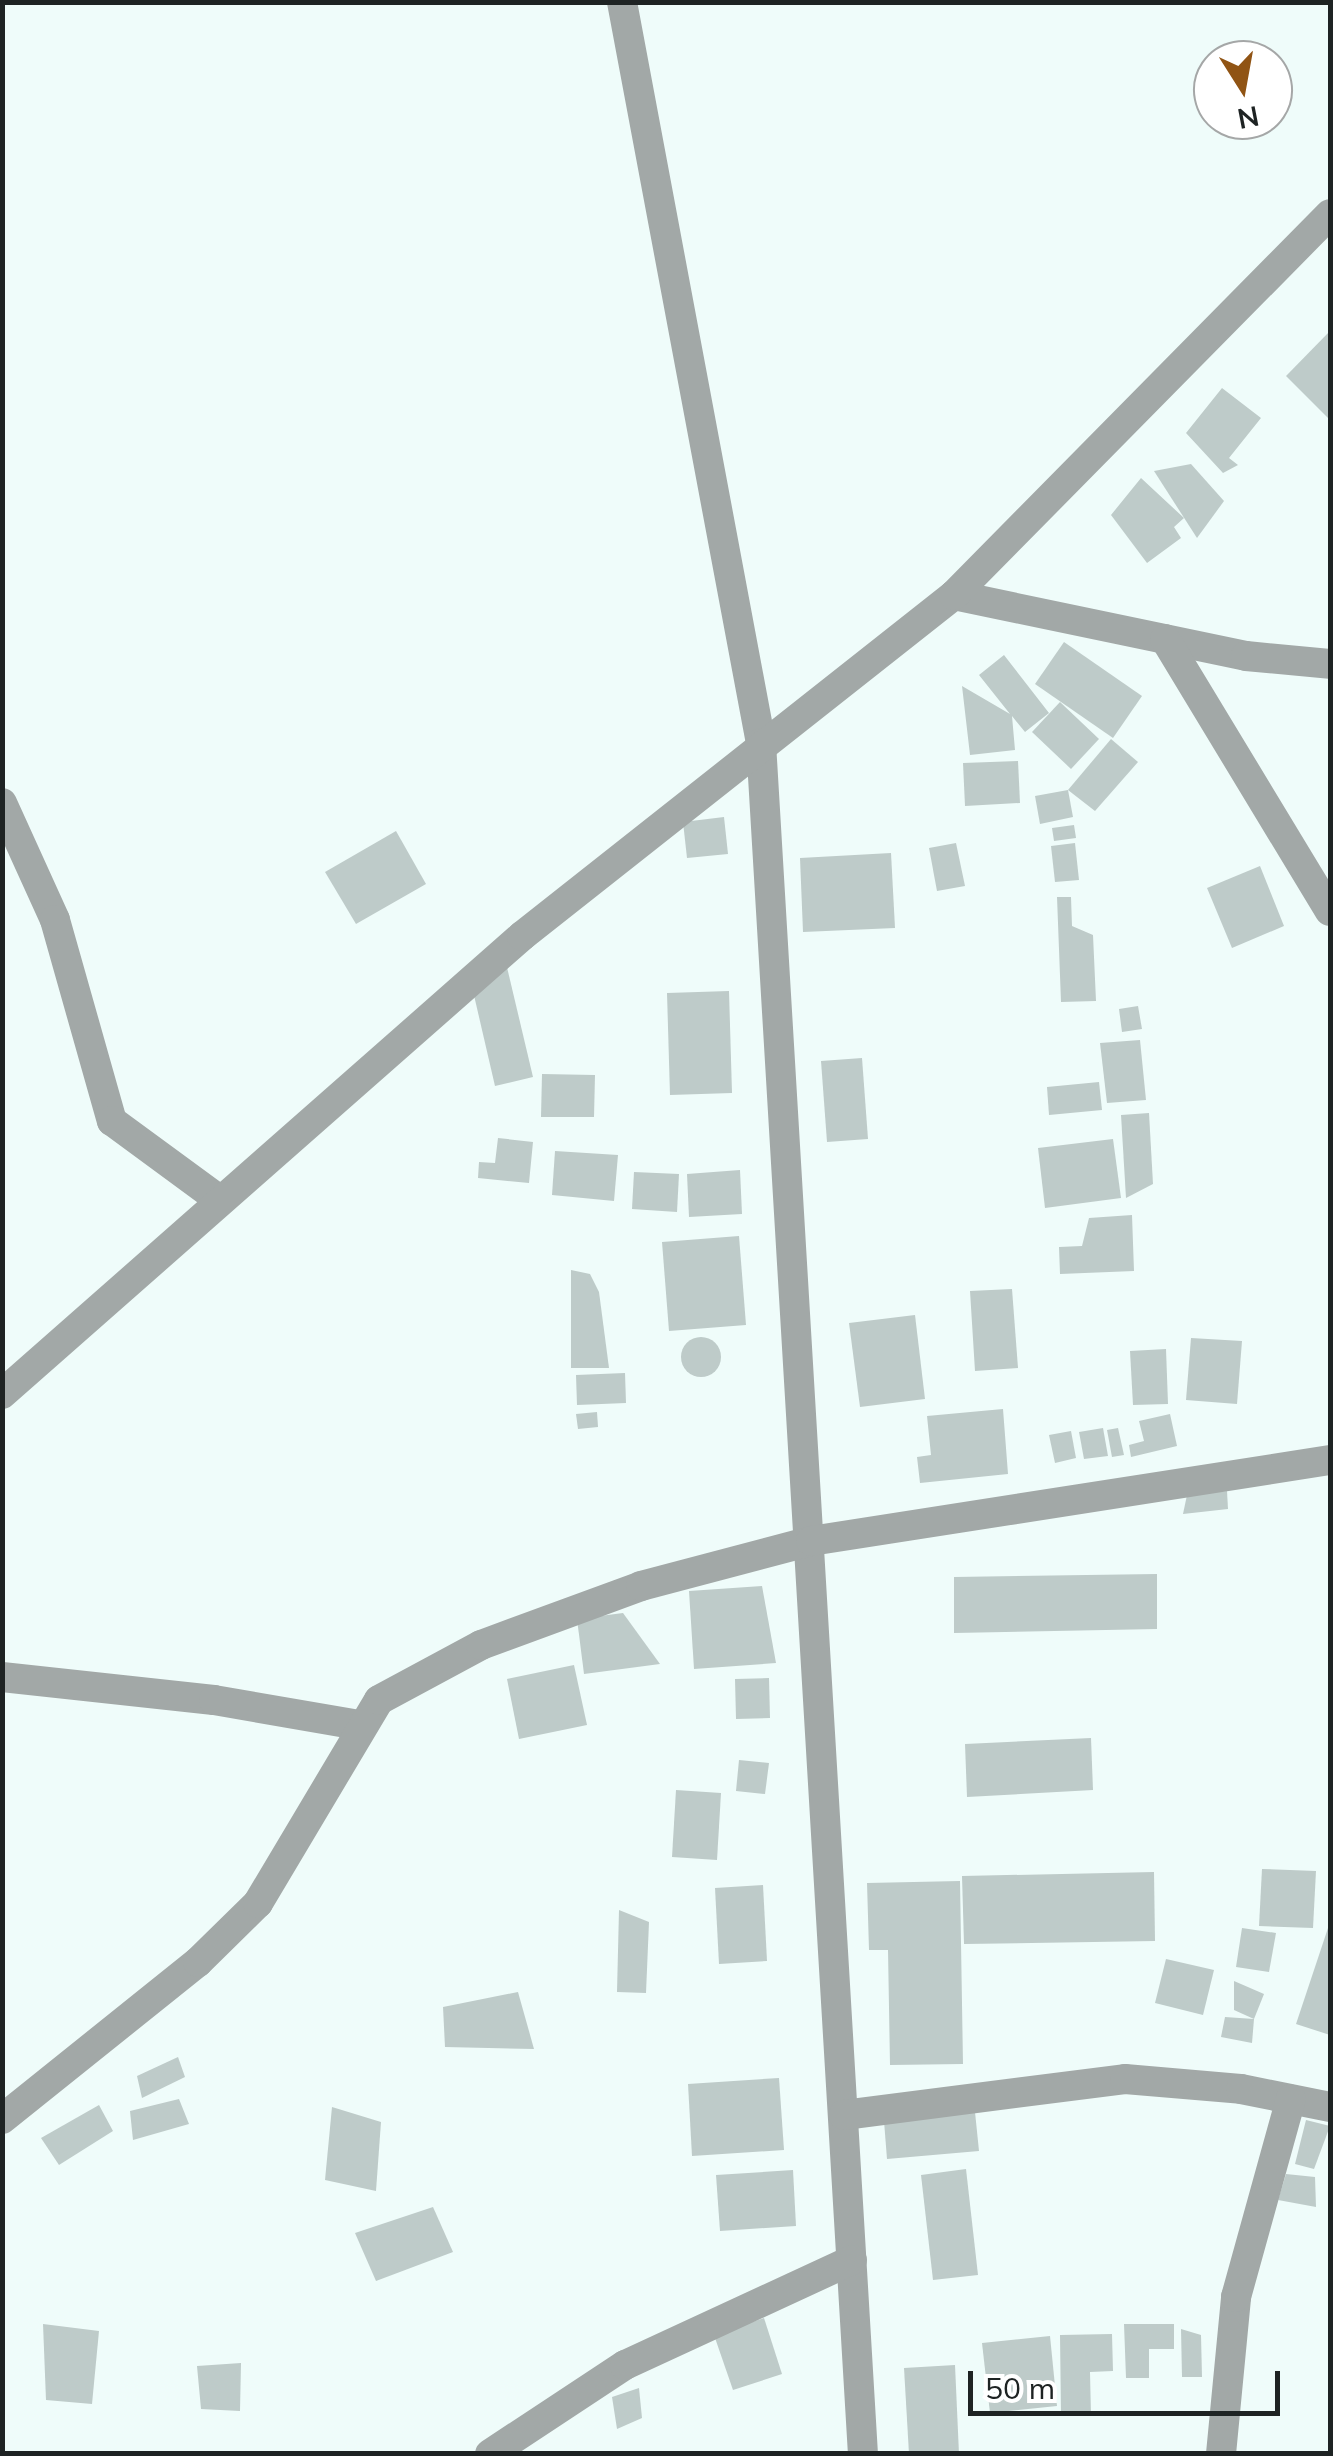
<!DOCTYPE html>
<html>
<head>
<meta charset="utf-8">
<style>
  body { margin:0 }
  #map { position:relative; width:1333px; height:2456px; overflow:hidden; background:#effcfa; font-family:Mulish,sans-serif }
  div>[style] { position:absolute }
  .building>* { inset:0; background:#becbc9 }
  .round { border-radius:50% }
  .street>* { height:30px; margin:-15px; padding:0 15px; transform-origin:15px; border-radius:15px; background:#a2a8a7 }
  span { translate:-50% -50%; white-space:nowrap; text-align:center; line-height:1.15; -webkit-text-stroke:8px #fff; paint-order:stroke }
  .frame { position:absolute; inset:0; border:5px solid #1e2323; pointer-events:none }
  .north { position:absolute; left:1193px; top:40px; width:100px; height:100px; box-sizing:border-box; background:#fff; border:2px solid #a5a7a7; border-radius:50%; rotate:169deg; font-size:28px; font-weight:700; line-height:40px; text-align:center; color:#1e2323 }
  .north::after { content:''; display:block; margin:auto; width:35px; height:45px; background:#905414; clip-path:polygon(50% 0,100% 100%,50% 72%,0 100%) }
  .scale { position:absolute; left:968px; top:2371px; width:312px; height:45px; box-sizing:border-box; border:5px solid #1e2323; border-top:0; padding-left:12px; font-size:30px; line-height:35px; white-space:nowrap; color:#1e2323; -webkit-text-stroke:8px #fff; paint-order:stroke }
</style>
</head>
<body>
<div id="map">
  <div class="building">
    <i style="clip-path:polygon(1330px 331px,1330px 420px,1286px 376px)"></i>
    <i style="clip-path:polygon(1222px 388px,1261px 418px,1229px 458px,1238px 465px,1223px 473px,1186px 433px)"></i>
    <i style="clip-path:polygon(1191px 464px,1224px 501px,1197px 538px,1154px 471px)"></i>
    <i style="clip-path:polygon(1141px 478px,1184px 518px,1174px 527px,1181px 538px,1147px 563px,1111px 515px)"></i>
    <i style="clip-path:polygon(1064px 642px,1142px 696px,1113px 738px,1035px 684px)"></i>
    <i style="clip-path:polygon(1004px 655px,1049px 713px,1025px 732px,1012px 716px,1015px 750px,970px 755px,962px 686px,1010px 714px,979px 675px)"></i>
    <i style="clip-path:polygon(1060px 702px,1099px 739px,1071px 769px,1032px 732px)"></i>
    <i style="clip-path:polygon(1111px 739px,1138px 762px,1095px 811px,1068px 790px)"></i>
    <i style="clip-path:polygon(1018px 761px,1020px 803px,965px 806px,963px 763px)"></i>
    <i style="clip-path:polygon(1068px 790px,1073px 817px,1040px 824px,1035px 796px)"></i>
    <i style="clip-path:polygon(724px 817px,728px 854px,687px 858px,683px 822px)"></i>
    <i style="clip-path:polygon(1074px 825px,1076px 838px,1054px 841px,1052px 828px)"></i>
    <i style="clip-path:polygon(396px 831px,426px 884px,356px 924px,325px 872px)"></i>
    <i style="clip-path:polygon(956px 843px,965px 886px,937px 891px,929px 848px)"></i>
    <i style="clip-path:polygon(1075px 843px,1079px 880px,1055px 882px,1051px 846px)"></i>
    <i style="clip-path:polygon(891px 853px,895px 928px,803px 932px,800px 858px)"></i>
    <i style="clip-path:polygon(1260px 866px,1284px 926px,1232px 948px,1207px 888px)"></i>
    <i style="clip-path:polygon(1057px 897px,1071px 897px,1072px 926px,1093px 935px,1096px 1001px,1061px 1002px)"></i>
    <i style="clip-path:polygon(506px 963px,533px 1077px,495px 1086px,473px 991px)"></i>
    <i style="clip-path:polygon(729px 991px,732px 1093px,670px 1095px,667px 993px)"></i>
    <i style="clip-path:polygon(1138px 1006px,1142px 1029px,1122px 1032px,1119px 1009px)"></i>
    <i style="clip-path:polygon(1140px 1040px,1146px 1100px,1107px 1103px,1100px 1043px)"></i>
    <i style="clip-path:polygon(862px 1058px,868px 1139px,827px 1142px,821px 1061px)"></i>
    <i style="clip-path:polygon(542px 1074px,595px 1075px,594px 1117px,541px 1117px)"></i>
    <i style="clip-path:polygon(1099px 1082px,1102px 1110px,1049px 1115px,1047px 1087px)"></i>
    <i style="clip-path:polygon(1149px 1113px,1153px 1184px,1126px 1198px,1121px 1115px)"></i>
    <i style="clip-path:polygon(498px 1138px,533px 1142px,529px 1183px,478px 1178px,479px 1162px,495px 1163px)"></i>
    <i style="clip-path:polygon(1113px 1139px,1121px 1198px,1045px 1208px,1038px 1148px)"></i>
    <i style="clip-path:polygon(555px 1151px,618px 1155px,614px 1201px,552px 1195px)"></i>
    <i style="clip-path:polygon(740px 1170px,742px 1214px,689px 1217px,687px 1174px)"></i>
    <i style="clip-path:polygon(634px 1172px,679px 1174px,677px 1212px,632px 1209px)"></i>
    <i style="clip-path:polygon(1132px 1215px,1134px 1271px,1060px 1274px,1059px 1247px,1082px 1246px,1089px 1218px)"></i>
    <i style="clip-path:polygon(739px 1236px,746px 1325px,669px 1331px,662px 1242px)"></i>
    <i style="clip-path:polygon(571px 1270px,590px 1274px,599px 1292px,609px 1368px,571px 1368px)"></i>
    <i style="clip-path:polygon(1012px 1289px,1018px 1368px,975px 1371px,970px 1291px)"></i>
    <i style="clip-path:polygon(915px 1315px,925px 1399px,860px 1407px,849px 1323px)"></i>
    <i class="round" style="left:681px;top:1337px;width:40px;height:40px"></i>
    <i style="clip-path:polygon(1191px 1338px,1242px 1341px,1237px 1404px,1186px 1400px)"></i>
    <i style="clip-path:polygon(1166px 1349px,1168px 1404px,1133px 1405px,1130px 1351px)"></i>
    <i style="clip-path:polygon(625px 1373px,626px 1403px,577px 1405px,576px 1375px)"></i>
    <i style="clip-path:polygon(1003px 1409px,1008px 1474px,920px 1483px,917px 1457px,931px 1455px,927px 1416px)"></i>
    <i style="clip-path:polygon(597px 1412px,598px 1427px,578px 1429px,576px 1414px)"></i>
    <i style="clip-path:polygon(1170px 1414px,1177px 1446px,1131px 1457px,1129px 1445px,1144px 1441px,1139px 1421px)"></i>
    <i style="clip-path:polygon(1103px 1428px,1108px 1456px,1084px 1459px,1079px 1432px)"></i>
    <i style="clip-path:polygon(1118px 1428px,1124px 1455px,1112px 1457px,1107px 1430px)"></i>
    <i style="clip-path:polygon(1071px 1431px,1076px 1458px,1055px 1463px,1049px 1435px)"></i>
    <i style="clip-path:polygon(1227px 1491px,1228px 1509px,1183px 1514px,1187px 1495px)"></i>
    <i style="clip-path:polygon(1157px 1574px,1157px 1629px,954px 1633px,954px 1577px)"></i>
    <i style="clip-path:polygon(762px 1586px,776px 1663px,694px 1669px,689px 1591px)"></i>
    <i style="clip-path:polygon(623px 1613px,660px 1664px,584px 1674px,577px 1619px)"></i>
    <i style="clip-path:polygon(574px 1665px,587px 1725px,519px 1739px,507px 1679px)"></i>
    <i style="clip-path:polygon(769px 1678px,770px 1718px,736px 1719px,735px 1679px)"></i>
    <i style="clip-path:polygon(1091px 1738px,1093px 1790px,967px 1797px,965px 1744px)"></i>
    <i style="clip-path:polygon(739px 1760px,769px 1763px,765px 1794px,736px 1791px)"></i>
    <i style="clip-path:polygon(676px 1790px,721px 1793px,717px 1860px,672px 1857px)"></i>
    <i style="clip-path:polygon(1262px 1869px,1316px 1871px,1313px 1928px,1259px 1926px)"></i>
    <i style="clip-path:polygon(1154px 1872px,1155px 1941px,964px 1944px,962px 1876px)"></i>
    <i style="clip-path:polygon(960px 1881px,963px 2064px,890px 2065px,888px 1950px,869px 1950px,867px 1883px)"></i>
    <i style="clip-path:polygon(763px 1885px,767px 1961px,719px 1964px,715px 1888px)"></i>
    <i style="clip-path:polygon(619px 1910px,649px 1922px,646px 1993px,617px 1992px)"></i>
    <i style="clip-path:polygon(1330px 1922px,1330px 2035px,1296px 2024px)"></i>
    <i style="clip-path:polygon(1242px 1928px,1276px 1933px,1269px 1972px,1236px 1967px)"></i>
    <i style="clip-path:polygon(1166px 1959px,1214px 1970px,1203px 2015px,1155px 2003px)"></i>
    <i style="clip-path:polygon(1234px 1981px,1264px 1994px,1254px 2019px,1234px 2010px)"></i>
    <i style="clip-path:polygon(518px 1992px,534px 2049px,445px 2047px,443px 2007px)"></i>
    <i style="clip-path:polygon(1225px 2017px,1254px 2019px,1252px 2043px,1221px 2037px)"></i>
    <i style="clip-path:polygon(178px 2057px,185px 2077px,142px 2098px,137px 2076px)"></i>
    <i style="clip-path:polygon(779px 2078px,784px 2150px,692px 2156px,688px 2084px)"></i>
    <i style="clip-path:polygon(179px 2099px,189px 2124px,133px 2140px,130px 2111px)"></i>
    <i style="clip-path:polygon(99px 2105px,113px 2131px,59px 2165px,41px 2138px)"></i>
    <i style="clip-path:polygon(332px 2107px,381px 2122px,376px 2191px,325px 2180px)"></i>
    <i style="clip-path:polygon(975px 2112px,979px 2151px,887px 2159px,884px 2121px)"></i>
    <i style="clip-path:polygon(1306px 2120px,1330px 2126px,1314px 2169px,1295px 2164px)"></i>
    <i style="clip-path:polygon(966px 2169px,978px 2275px,933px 2280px,921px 2175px)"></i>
    <i style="clip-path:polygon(793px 2170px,796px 2226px,720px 2231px,716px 2175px)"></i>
    <i style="clip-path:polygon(1286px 2174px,1315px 2177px,1316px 2207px,1278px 2200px)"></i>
    <i style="clip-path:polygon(433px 2207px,453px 2252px,376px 2281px,355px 2233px)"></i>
    <i style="clip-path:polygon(764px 2318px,782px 2374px,733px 2390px,714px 2335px)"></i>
    <i style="clip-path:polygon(43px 2324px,99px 2331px,92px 2404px,46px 2400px)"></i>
    <i style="clip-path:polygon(1124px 2324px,1174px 2324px,1174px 2349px,1149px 2349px,1149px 2378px,1126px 2378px)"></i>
    <i style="clip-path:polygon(1181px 2329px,1201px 2335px,1202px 2377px,1182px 2377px)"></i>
    <i style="clip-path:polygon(1112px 2334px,1113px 2371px,1090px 2372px,1091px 2416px,1061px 2416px,1060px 2335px)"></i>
    <i style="clip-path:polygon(1050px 2336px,1057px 2406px,990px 2413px,982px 2343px)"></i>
    <i style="clip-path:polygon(241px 2363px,240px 2411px,201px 2409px,197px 2366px)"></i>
    <i style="clip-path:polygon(955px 2365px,959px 2454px,909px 2454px,904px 2368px)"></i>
    <i style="clip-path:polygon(639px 2388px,642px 2418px,617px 2429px,612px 2397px)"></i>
  </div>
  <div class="street">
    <i style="left:622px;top:2px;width:754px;rotate:79.38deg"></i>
    <i style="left:761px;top:743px;width:1714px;rotate:86.59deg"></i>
    <i style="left:954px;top:595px;width:298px;rotate:11.8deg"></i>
    <i style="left:1246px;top:656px;width:84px;rotate:5.4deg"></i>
    <i style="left:1165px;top:639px;width:318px;rotate:58.8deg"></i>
    <i style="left:2px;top:803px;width:128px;rotate:65.6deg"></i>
    <i style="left:55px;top:920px;width:209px;rotate:74.2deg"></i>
    <i style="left:112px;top:1121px;width:132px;rotate:36.3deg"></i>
    <i style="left:2px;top:1394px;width:693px;rotate:-41.37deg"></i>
    <i style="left:522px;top:936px;width:550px;rotate:-38.29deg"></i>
    <i style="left:954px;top:595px;width:535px;rotate:-45.38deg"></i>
    <i style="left:2px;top:1677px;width:213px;rotate:6.2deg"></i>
    <i style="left:214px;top:1700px;width:146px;rotate:9.8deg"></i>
    <i style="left:844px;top:2115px;width:283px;rotate:-7.3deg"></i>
    <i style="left:1125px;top:2079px;width:116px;rotate:4.9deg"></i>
    <i style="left:1241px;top:2089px;width:91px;rotate:11.4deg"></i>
    <i style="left:2px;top:2119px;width:251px;rotate:-38.7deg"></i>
    <i style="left:198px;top:1962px;width:84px;rotate:-44.5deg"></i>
    <i style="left:258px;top:1903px;width:236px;rotate:-59.2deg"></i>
    <i style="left:379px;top:1700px;width:116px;rotate:-28.3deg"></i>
    <i style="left:481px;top:1645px;width:171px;rotate:-20.2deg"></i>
    <i style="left:641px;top:1586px;width:176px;rotate:-14.8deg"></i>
    <i style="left:811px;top:1541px;width:525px;rotate:-8.87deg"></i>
    <i style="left:490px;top:2454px;width:162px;rotate:-33.4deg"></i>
    <i style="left:625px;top:2365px;width:250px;rotate:-24.8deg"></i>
    <i style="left:1221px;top:2454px;width:158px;rotate:-84.5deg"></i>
    <i style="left:1236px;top:2297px;width:205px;rotate:-74.5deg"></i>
  </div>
  <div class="frame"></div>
  <div class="north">N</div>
  <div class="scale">50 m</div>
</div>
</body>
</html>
